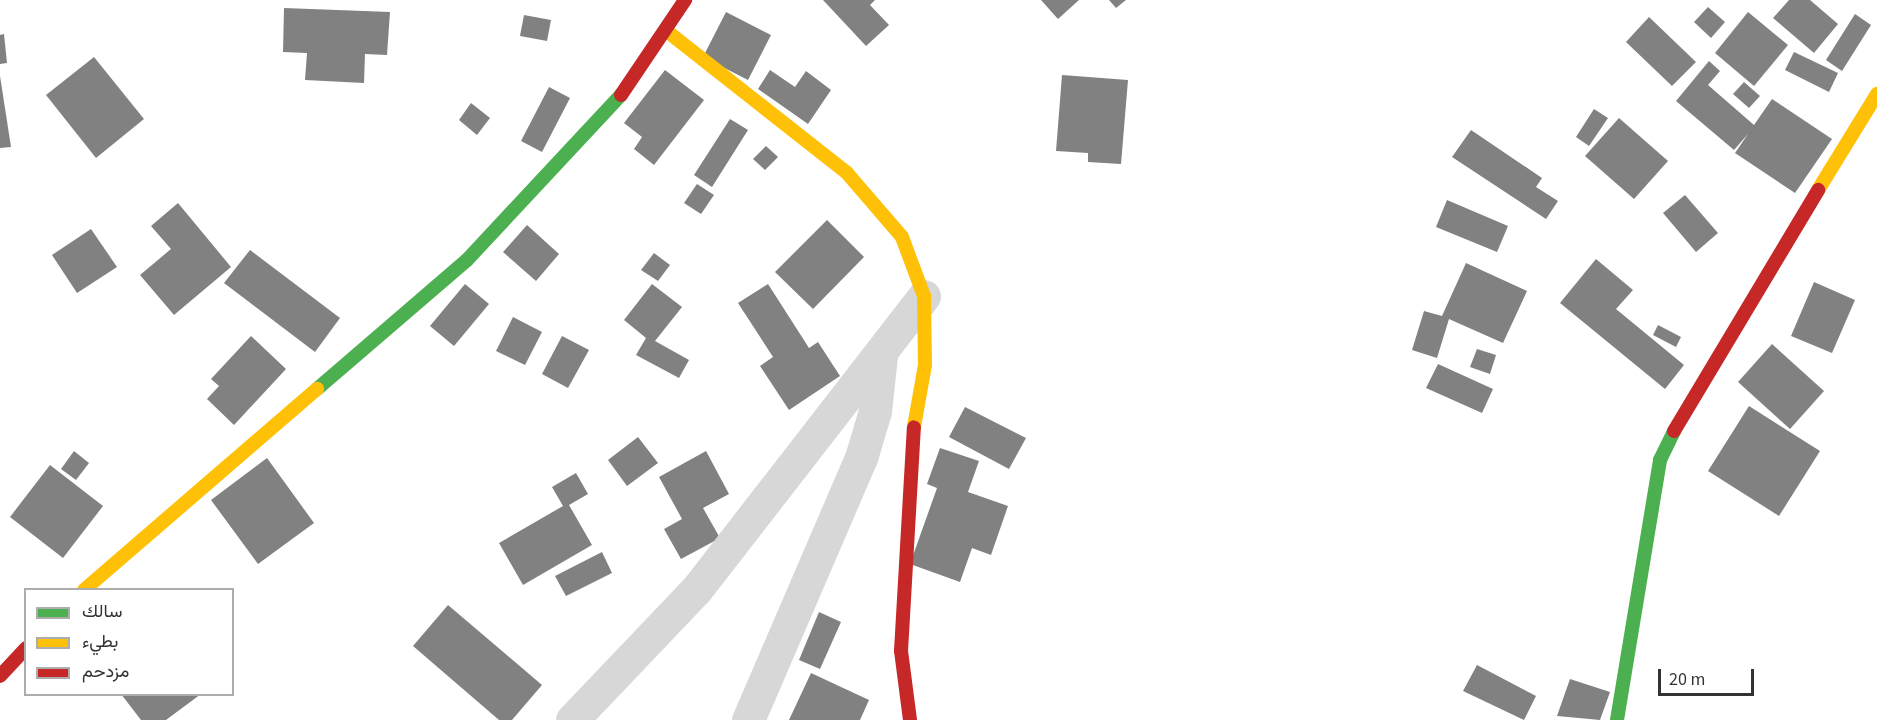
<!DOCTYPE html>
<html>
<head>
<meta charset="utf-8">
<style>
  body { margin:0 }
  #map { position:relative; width:1877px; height:720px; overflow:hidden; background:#fff; font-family:"Source Sans 3",Vazirmatn,sans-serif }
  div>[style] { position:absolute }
  .building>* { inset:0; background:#818181 }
  .street>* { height:33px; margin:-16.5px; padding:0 16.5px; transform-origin:16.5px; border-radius:16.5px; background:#d7d7d7 }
  .fast>* { height:14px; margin:-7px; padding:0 7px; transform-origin:7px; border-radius:7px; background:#4caf50 }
  .slow>* { height:14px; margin:-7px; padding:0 7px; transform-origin:7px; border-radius:7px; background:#ffc107 }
  .jam>* { height:14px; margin:-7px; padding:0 7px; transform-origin:7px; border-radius:7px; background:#c62828 }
  span { translate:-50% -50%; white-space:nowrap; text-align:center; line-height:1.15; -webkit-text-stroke:6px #fff; paint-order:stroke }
  .legend { position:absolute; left:24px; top:588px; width:210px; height:108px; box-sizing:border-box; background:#fff; border:2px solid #adadad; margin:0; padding:8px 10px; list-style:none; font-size:18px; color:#333 }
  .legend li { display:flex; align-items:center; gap:12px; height:30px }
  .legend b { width:30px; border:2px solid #adadad }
  .scale { position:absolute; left:1658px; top:669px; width:96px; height:27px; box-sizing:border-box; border:3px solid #333; border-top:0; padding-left:8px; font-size:18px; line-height:21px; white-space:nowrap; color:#333; -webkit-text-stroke:4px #fff; paint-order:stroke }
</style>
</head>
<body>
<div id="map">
  <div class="building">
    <i style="clip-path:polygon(823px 0,875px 0,870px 5px,889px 25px,866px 46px)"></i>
    <i style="clip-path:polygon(1041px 0,1079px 0,1058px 19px)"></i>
    <i style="clip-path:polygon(1109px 0,1126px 0,1116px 8px)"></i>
    <i style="clip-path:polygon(1789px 0,1810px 0,1838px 24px,1814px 53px,1773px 18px)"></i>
    <i style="clip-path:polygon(1708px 7px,1725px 22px,1711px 38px,1694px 22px)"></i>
    <i style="clip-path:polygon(284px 8px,390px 12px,387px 55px,365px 54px,364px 83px,305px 80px,307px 53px,283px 52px)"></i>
    <i style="clip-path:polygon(726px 12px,771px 35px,748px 80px,703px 57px)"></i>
    <i style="clip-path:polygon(1748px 12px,1788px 45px,1754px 86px,1715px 53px)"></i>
    <i style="clip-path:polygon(1855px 14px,1871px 25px,1842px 71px,1826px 60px)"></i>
    <i style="clip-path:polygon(524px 15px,551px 20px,547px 41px,520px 36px)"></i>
    <i style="clip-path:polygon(1649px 17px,1696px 62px,1672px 86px,1626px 42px)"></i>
    <i style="clip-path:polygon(4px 34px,7px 63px,0 64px,0 35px)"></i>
    <i style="clip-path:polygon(1794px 52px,1838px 73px,1829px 92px,1785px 70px)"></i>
    <i style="clip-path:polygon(94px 57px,144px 119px,96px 158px,46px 95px)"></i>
    <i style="clip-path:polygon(1709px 61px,1720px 71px,1708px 85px,1754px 125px,1772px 99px,1832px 139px,1795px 193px,1735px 153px,1748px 134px,1734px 150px,1676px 101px)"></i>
    <i style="clip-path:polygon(665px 70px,704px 100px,654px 165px,634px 149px,642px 137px,624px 123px)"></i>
    <i style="clip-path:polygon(770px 70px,795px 87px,806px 71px,831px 90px,808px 124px,758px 89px)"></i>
    <i style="clip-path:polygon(1062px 75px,1128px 80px,1121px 164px,1088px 162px,1088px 153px,1056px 151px)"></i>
    <i style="clip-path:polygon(0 76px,11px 147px,0 148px)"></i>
    <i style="clip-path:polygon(1744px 82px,1760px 96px,1749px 108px,1733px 94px)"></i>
    <i style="clip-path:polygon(549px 87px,570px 98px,542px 152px,521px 141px)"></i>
    <i style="clip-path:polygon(471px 103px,490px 118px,477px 135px,459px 120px)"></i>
    <i style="clip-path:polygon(1594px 109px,1608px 118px,1589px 146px,1576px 137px)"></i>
    <i style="clip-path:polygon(1619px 118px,1668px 161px,1634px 199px,1585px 156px)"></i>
    <i style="clip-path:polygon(730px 119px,748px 130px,712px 187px,694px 175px)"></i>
    <i style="clip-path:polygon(1471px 130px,1542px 178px,1536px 187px,1558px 201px,1546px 219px,1452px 157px)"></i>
    <i style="clip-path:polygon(766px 146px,778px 157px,765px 170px,753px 159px)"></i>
    <i style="clip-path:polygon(697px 184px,714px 195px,701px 214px,684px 203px)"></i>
    <i style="clip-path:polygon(1685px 195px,1718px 233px,1696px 252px,1663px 213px)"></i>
    <i style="clip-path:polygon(1447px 200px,1508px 226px,1497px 252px,1436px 227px)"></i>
    <i style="clip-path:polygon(178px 203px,231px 267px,174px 315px,140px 275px,171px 249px,151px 226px)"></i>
    <i style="clip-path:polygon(827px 220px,864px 257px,813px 309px,775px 272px)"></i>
    <i style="clip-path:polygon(527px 225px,559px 254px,536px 281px,503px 252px)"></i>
    <i style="clip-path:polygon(91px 229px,117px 267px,77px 293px,52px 255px)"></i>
    <i style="clip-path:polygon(250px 250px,340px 318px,315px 352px,224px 283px)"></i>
    <i style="clip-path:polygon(654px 253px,670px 265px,658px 281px,641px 270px)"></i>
    <i style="clip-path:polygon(1596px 259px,1633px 290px,1616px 309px,1684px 365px,1665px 389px,1560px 303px)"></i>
    <i style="clip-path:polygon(1466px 263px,1527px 291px,1503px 343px,1449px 319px,1437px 358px,1412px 350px,1424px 311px,1442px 316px)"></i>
    <i style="clip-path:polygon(1814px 282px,1855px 300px,1832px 353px,1791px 336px)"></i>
    <i style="clip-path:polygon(465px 284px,489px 304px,454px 346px,430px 326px)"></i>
    <i style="clip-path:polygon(652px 284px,682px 307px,655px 341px,689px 360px,679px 378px,636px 355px,646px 338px,624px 320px)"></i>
    <i style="clip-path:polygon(768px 284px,809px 348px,818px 342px,840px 376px,789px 410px,760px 366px,773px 357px,738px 303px)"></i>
    <i style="clip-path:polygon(513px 317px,542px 332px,525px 365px,496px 351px)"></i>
    <i style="clip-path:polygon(1658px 325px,1681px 337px,1676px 347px,1653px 335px)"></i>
    <i style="clip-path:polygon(251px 336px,286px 369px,234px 425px,207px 399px,219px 386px,211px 379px)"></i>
    <i style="clip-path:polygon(562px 336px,589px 350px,568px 388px,542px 374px)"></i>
    <i style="clip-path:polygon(1772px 344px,1824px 391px,1790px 429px,1738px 382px)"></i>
    <i style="clip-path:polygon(1477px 349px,1496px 355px,1490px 374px,1470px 367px)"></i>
    <i style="clip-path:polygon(1438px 364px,1493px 389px,1482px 413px,1426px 388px)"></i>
    <i style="clip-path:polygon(1749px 406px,1820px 451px,1779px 516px,1708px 471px)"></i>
    <i style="clip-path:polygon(965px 407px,1026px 438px,1009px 469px,949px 437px)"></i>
    <i style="clip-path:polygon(638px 437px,658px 463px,627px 486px,608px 460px)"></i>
    <i style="clip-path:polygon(940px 448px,979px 461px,968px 492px,1008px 506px,991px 555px,972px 548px,960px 582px,910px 564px,937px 488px,927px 484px)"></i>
    <i style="clip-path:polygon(74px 451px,89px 463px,76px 480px,61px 469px)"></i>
    <i style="clip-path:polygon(706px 451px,729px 494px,703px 508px,720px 538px,681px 559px,664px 529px,682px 519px,659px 477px)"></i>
    <i style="clip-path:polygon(267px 458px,314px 523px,258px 564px,211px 500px)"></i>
    <i style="clip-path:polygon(50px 465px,103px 506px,63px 558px,10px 517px)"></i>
    <i style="clip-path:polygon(576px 473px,588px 494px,569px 505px,592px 545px,523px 585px,499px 543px,563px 506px,552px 487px)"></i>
    <i style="clip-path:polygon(602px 552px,612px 573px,566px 596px,555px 576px)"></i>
    <i style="clip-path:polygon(448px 605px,542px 685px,512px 720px,499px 720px,413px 646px)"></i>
    <i style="clip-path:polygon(819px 612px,841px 622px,820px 669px,799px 660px)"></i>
    <i style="clip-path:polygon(1477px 665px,1536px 696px,1524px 720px,1463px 691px)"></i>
    <i style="clip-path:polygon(811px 673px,869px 700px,860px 720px,789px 720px)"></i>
    <i style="clip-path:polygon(1570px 679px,1610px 692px,1600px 720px,1557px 716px)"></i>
    <i style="clip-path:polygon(121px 694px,201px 694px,166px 720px,141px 720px)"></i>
  </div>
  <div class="street">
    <i style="left:572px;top:720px;width:180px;rotate:-46.4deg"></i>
    <i style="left:696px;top:590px;width:372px;rotate:-52.2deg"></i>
    <i style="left:748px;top:720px;width:285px;rotate:-66.7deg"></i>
    <i style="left:861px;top:458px;width:49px;rotate:-73.4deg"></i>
    <i style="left:875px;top:411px;width:55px;rotate:-83.8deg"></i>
  </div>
  <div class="fast">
    <i style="left:317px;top:389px;width:198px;rotate:-40.7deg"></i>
    <i style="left:467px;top:260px;width:226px;rotate:-47deg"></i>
    <i style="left:1617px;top:720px;width:264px;rotate:-80.6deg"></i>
    <i style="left:1660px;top:460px;width:32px;rotate:-64deg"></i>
  </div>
  <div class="slow">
    <i style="left:668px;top:32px;width:228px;rotate:38.2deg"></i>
    <i style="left:847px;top:173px;width:84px;rotate:49.3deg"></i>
    <i style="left:902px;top:237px;width:63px;rotate:69.6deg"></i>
    <i style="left:924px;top:296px;width:69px;rotate:89.2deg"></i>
    <i style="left:925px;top:365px;width:63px;rotate:100.1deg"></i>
    <i style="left:1818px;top:190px;width:113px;rotate:-58.4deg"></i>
    <i style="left:84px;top:590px;width:308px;rotate:-40.8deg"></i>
  </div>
  <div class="jam">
    <i style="left:621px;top:95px;width:115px;rotate:-56deg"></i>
    <i style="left:1674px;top:431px;width:281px;rotate:-59.1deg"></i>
    <i style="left:0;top:676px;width:38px;rotate:-47deg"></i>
    <i style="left:910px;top:720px;width:70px;rotate:-97.4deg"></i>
    <i style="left:901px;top:651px;width:224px;rotate:-86.7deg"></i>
  </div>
  <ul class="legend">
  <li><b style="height:8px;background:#4caf50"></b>سالك</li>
  <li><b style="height:8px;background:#ffc107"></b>بطيء</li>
  <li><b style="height:8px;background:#c62828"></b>مزدحم</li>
  </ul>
  <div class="scale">20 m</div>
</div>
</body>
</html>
